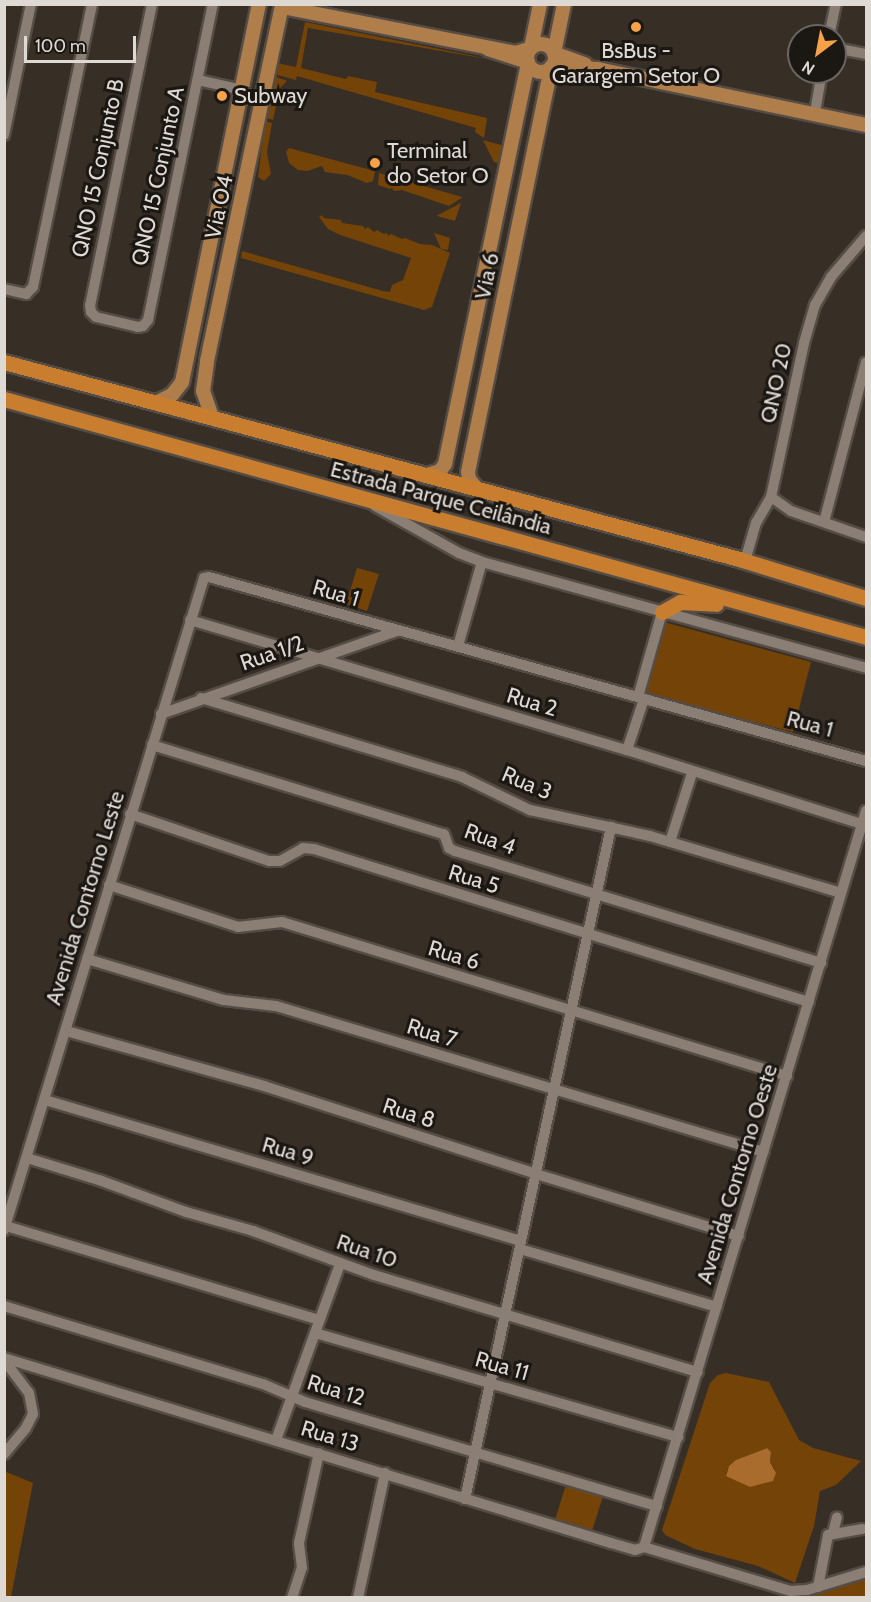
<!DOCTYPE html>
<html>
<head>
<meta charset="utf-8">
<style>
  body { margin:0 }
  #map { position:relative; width:871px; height:1602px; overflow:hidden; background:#372e26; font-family:Cabin,sans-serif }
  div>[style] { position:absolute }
  .green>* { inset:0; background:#744307 }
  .water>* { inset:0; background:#a96c2d }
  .roads { filter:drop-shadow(2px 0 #554d45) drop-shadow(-2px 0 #554d45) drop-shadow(0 2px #554d45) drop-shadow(0 -2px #554d45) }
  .minor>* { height:10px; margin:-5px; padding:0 5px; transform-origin:5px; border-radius:5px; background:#8a7e75 }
  .major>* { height:14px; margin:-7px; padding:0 7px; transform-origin:7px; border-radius:7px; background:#b07e4b }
  .major>.ring { margin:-7px; padding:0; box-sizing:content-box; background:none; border:14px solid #b07e4b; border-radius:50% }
  .highway>* { height:15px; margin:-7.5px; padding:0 7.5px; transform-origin:7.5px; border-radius:7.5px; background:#c97e2f }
  .dots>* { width:16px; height:16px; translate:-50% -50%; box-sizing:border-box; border:3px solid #1b1713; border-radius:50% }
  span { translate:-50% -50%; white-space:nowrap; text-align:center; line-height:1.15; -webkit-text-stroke:6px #1b1713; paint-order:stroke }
  .poi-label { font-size:22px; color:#dfd9d4 }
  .left { translate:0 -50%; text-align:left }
  .street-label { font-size:22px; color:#dfd9d4 }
  .frame { position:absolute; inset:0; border:6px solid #dfd9d4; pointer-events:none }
  .north { position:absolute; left:787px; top:24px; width:60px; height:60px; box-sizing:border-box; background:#1b1713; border:2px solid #696560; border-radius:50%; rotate:212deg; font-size:16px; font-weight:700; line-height:24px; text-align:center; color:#dfd9d4 }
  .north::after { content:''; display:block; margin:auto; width:21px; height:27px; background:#f7a149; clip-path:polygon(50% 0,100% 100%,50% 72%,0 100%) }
  .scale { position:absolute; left:24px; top:36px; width:112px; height:27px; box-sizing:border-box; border:3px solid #dfd9d4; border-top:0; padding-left:8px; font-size:18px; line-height:21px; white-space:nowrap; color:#dfd9d4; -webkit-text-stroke:4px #1b1713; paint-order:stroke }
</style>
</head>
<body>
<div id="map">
  <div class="green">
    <i style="clip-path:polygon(305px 22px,499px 61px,308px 28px,301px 68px,346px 79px,348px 76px,377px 82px,375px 92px,487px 118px,484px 138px,475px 132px,476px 128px,297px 76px,296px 80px,274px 74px,277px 63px,296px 67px)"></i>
    <i style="clip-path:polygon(274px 76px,287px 81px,280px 88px,273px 120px,266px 118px)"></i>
    <i style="clip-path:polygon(265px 121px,272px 123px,267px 152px,271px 174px,264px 181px,258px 177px)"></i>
    <i style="clip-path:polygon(483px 140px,505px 146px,501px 164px,494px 162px)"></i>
    <i style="clip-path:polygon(289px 148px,375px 171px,373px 181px,367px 183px,347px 175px,325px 172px,322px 166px,307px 171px,298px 170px,289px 163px,286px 152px)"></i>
    <i style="clip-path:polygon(379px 173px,462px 197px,463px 197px,449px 206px,402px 190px,394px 191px,392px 188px,390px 189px,378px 185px)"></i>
    <i style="clip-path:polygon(461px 203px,455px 221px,437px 216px,438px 215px)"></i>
    <i style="clip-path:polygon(322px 215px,324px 218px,341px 220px,342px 223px,363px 226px,365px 229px,368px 227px,374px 232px,377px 230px,384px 234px,387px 233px,388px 236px,391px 234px,402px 239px,405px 238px,420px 244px,432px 245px,450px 253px,432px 307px,424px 310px,241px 258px,242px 251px,383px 291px,390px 292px,392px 285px,403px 280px,411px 258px,340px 235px,328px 229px,319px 217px)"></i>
    <i style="clip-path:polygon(434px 233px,450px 238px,448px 250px,441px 249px)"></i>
    <i style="clip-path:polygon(357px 568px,379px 574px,367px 611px,346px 604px)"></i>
    <i style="clip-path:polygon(660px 621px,811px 662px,793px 732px,646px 694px)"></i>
    <i style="clip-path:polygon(evenodd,726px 1373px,769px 1382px,799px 1440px,813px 1448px,861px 1461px,836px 1485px,820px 1491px,814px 1526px,795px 1583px,758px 1566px,695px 1549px,665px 1535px,662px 1530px,710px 1383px,718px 1375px,726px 1373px,767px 1448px,771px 1452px,770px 1462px,775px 1470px,726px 1474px,729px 1466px,739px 1459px,767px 1448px)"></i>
    <i style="clip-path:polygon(4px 1471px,33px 1483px,11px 1597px,5px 1597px)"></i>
    <i style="clip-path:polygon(567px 1481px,604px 1493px,592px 1531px,555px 1520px)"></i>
    <i style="clip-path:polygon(866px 1572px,866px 1597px,797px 1597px,791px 1591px)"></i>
  </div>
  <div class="water">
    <i style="clip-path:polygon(767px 1448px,771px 1452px,770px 1462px,776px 1473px,773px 1481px,750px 1487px,726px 1476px,729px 1466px,736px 1460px)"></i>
  </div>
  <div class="roads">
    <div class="minor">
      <i style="left:152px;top:4px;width:307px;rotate:101.6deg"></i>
      <i style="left:90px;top:305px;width:7px;rotate:82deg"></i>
      <i style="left:91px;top:312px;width:7px;rotate:45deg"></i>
      <i style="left:96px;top:317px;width:43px;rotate:13.4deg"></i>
      <i style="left:138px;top:327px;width:5px;rotate:-11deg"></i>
      <i style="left:143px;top:326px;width:8px;rotate:-50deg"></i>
      <i style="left:148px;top:320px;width:323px;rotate:-78.4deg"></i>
      <i style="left:829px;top:36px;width:33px;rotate:-78deg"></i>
      <i style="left:835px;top:48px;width:32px;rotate:11deg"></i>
      <i style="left:198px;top:80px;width:45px;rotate:12.8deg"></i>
      <i style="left:815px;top:112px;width:41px;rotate:-80.1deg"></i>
      <i style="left:4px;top:135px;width:134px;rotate:-78.4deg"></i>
      <i style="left:4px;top:289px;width:23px;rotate:13deg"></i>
      <i style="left:26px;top:294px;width:10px;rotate:-45deg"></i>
      <i style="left:33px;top:287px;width:289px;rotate:-78.2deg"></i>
      <i style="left:771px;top:497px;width:24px;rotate:35deg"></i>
      <i style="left:791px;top:511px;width:79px;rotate:19.1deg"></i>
      <i style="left:375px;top:506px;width:96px;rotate:29.2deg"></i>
      <i style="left:459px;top:553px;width:25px;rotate:21deg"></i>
      <i style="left:482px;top:562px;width:398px;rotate:15.4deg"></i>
      <i style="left:824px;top:522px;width:165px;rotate:-75.3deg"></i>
      <i style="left:745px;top:561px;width:40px;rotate:-74deg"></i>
      <i style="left:756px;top:523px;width:30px;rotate:-60deg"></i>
      <i style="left:771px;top:497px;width:157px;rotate:-77.9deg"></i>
      <i style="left:804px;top:343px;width:40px;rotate:-74deg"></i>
      <i style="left:815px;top:305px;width:32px;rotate:-60deg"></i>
      <i style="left:831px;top:277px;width:54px;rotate:-49.5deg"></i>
      <i style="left:190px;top:620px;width:456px;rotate:16.6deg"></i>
      <i style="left:627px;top:750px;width:246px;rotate:17.5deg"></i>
      <i style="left:458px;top:646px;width:87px;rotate:-74.1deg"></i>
      <i style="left:638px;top:697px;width:88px;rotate:-74.2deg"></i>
      <i style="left:201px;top:698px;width:273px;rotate:16.8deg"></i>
      <i style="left:462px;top:777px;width:76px;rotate:25.9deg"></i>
      <i style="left:530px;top:810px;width:123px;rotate:12.2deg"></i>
      <i style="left:650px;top:836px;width:199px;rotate:16.6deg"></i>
      <i style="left:161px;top:714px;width:250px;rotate:-19.4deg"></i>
      <i style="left:152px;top:745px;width:305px;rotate:17deg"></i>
      <i style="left:444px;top:834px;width:15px;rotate:70deg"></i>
      <i style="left:449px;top:848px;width:7px;rotate:27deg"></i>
      <i style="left:455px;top:851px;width:383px;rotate:17deg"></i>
      <i style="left:627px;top:750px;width:54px;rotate:-71.6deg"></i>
      <i style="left:130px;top:814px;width:147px;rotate:18.7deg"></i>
      <i style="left:269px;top:861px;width:11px"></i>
      <i style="left:280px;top:861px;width:26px;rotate:-29deg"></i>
      <i style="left:303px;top:848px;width:11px;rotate:5deg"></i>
      <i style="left:314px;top:849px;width:518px;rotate:17.18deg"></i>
      <i style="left:670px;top:842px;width:72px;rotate:-72.3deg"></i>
      <i style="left:109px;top:885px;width:136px;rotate:18deg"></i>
      <i style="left:238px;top:927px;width:44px;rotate:-6.5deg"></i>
      <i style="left:282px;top:922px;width:528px;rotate:16.96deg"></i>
      <i style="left:87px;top:959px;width:143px;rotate:16.7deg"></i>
      <i style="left:224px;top:1000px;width:52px;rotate:6.6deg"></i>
      <i style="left:276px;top:1006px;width:509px;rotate:16.66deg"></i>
      <i style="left:66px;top:1031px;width:205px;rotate:15.5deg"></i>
      <i style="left:264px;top:1086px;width:286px;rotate:17.9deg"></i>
      <i style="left:536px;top:1174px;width:212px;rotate:17deg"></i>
      <i style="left:45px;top:1100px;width:496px;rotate:16.5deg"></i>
      <i style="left:27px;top:1158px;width:75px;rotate:17deg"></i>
      <i style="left:99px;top:1180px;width:93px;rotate:20.2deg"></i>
      <i style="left:186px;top:1212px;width:70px;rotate:15.8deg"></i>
      <i style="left:253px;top:1231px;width:129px;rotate:20deg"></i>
      <i style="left:374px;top:1275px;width:338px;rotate:16.7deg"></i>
      <i style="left:6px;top:1226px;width:327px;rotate:16.7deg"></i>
      <i style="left:4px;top:1230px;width:682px;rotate:-72.95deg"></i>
      <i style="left:204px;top:578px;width:5px;rotate:-11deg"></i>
      <i style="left:209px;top:577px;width:682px;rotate:15.65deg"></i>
      <i style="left:520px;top:1249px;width:205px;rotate:16.4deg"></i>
      <i style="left:4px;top:1306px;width:270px;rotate:16.8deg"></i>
      <i style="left:263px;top:1384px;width:46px;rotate:23.2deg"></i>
      <i style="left:305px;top:1402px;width:367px;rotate:16.5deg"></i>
      <i style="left:315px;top:1333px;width:378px;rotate:16deg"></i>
      <i style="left:4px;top:1358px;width:635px;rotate:16.95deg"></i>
      <i style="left:611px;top:1543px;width:25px;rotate:16deg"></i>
      <i style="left:635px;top:1550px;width:9px;rotate:-18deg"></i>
      <i style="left:4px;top:1360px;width:41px;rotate:52.9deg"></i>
      <i style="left:29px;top:1393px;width:21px;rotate:79deg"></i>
      <i style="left:33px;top:1414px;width:16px;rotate:117deg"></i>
      <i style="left:26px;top:1428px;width:34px;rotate:130deg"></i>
      <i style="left:276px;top:1440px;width:187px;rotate:-70deg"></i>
      <i style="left:465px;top:1499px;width:688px;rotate:-77.74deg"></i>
      <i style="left:833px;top:1533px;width:16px;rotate:-76deg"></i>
      <i style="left:644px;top:1547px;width:769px;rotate:-73.22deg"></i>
      <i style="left:644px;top:1547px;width:153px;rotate:16.7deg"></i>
      <i style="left:791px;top:1591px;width:16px;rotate:-4deg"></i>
      <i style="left:807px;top:1590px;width:62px;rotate:-17deg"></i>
      <i style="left:818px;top:1587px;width:53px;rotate:-79.1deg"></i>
      <i style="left:828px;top:1535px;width:35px;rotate:-10deg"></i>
      <i style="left:292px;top:1598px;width:32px;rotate:-72deg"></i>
      <i style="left:302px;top:1568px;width:25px;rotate:-97deg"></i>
      <i style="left:299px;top:1543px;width:92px;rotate:-77.5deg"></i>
      <i style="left:358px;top:1598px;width:128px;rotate:-77.8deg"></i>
    </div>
    <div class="major">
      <i style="left:564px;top:4px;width:50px;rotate:101.5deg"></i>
      <i style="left:554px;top:53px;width:33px;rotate:20deg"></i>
      <i style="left:282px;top:7px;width:238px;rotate:11.1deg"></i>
      <i style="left:516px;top:53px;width:16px;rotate:-18deg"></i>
      <i style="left:531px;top:48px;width:45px;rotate:-78.4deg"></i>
      <i class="ring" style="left:527px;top:44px;width:14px;height:14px"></i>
      <i style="left:156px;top:403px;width:18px;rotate:-27deg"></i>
      <i style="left:172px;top:395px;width:16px;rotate:-52deg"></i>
      <i style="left:182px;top:382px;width:386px;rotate:-78.5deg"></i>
      <i style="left:212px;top:417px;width:28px;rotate:-109deg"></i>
      <i style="left:203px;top:391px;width:30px;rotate:-82deg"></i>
      <i style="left:207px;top:361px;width:365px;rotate:-78.1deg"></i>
      <i style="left:427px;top:475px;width:14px;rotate:-17deg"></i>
      <i style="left:440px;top:471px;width:9px;rotate:-54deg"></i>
      <i style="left:445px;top:464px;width:410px;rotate:-78.3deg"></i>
      <i style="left:528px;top:62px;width:42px;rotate:-162deg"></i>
      <i style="left:477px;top:489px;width:13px;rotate:-129deg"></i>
      <i style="left:469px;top:479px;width:7px;rotate:-98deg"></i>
      <i style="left:468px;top:472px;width:413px;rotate:-78.4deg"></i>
      <i style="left:551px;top:67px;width:47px;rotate:2.4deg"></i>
      <i style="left:598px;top:69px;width:274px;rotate:11.8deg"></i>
    </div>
    <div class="highway">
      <i style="left:4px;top:362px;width:761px;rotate:15deg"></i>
      <i style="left:739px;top:559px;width:133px;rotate:17.1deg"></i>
      <i style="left:4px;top:399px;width:894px;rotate:15.43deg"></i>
      <i style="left:662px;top:612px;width:21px;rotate:-29deg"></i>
      <i style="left:680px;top:602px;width:36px;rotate:3deg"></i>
    </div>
  </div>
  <div class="dots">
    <i style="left:636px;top:27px;background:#f7a149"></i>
    <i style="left:222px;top:96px;background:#f7a149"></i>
    <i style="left:375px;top:163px;background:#f7a149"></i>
  </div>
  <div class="poi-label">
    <span style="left:636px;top:63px">BsBus -<br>Garargem Setor O</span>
    <span class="left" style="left:234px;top:96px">Subway</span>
    <span class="left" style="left:387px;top:163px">Terminal<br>do Setor O</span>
  </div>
  <div class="street-label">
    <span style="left:98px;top:168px;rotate:-78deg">QNO 15 Conjunto B</span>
    <span style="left:158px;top:176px;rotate:-78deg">QNO 15 Conjunto A</span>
    <span style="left:219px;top:207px;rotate:-78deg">Via O4</span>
    <span style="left:487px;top:276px;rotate:-78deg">Via 6</span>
    <span style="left:776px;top:383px;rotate:-78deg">QNO 20</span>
    <span style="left:441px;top:498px;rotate:15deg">Estrada Parque Ceilândia</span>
    <span style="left:336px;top:593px;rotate:16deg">Rua 1</span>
    <span style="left:272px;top:653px;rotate:-19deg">Rua 1/2</span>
    <span style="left:532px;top:702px;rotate:17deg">Rua 2</span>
    <span style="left:810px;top:724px;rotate:15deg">Rua 1</span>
    <span style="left:527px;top:783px;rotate:23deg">Rua 3</span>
    <span style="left:490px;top:839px;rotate:20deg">Rua 4</span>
    <span style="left:474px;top:879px;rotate:17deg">Rua 5</span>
    <span style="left:85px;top:898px;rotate:-73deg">Avenida Contorno Leste</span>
    <span style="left:454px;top:955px;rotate:17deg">Rua 6</span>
    <span style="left:432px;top:1033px;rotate:17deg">Rua 7</span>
    <span style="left:409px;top:1113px;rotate:18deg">Rua 8</span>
    <span style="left:288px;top:1151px;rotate:16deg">Rua 9</span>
    <span style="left:737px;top:1174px;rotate:-73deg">Avenida Contorno Oeste</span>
    <span style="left:367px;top:1251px;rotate:19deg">Rua 10</span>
    <span style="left:502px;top:1366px;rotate:16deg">Rua 11</span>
    <span style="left:336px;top:1390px;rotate:17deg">Rua 12</span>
    <span style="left:330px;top:1436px;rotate:17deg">Rua 13</span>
  </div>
  <div class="frame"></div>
  <div class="north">N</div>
  <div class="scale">100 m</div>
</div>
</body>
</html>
